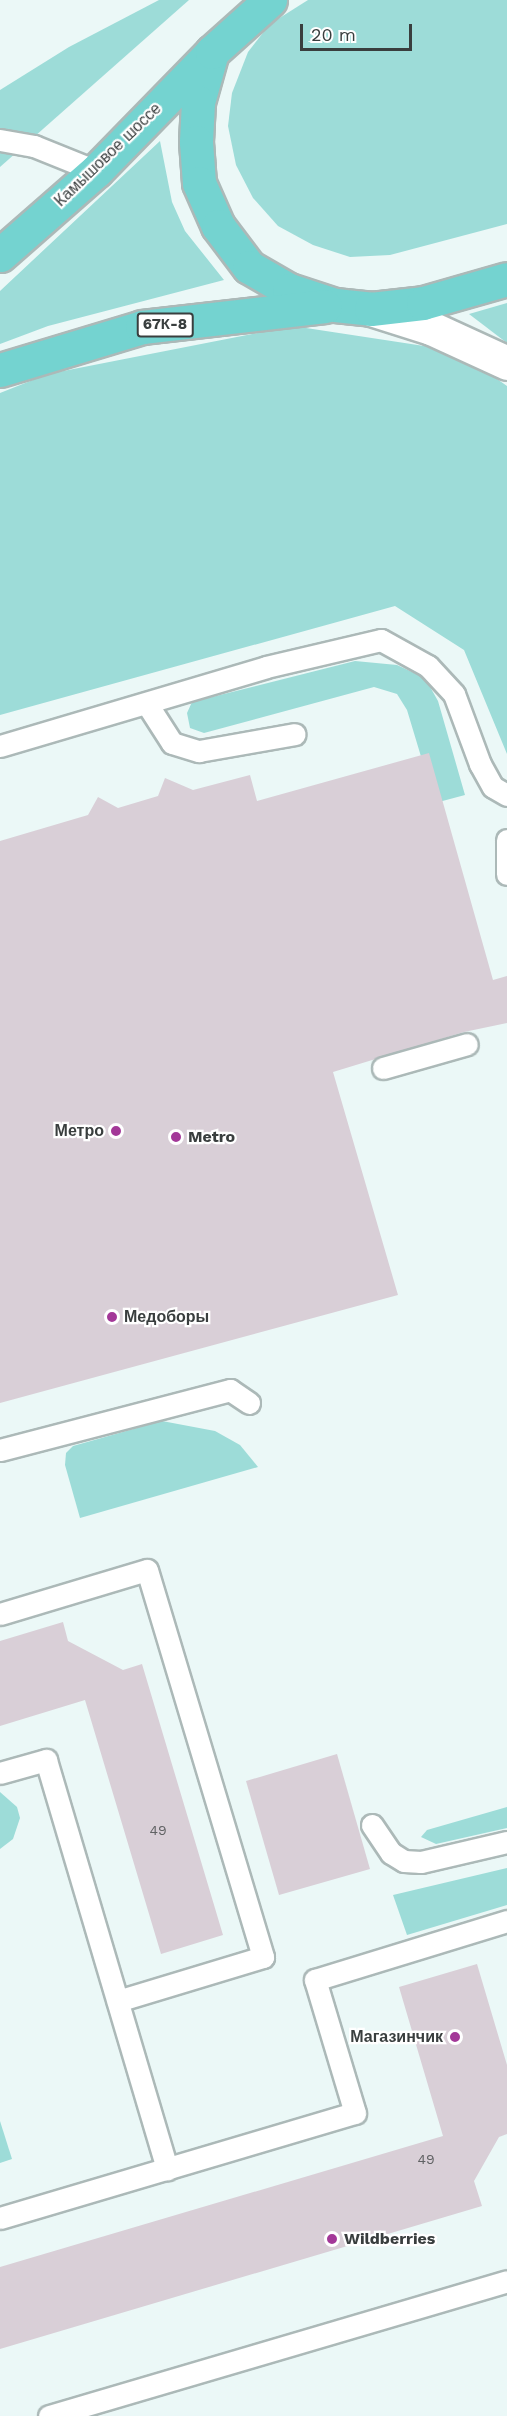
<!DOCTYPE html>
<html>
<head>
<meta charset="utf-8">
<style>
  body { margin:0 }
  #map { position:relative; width:507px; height:2416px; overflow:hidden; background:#ebf8f7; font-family:"Work Sans",sans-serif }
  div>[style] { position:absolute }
  .green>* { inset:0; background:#9ddcd8 }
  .building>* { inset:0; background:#d9cfd7 }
  .roads { filter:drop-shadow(2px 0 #acb9b8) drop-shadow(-2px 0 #acb9b8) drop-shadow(0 2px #acb9b8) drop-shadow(0 -2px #acb9b8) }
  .service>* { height:21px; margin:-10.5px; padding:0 10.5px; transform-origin:10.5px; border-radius:10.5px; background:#fff }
  .secondary>* { height:33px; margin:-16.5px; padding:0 16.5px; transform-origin:16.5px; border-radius:16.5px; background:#fff }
  .primary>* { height:33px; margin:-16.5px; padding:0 16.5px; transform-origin:16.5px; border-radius:16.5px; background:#74d3d0 }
  .dots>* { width:16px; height:16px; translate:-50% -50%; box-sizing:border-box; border:3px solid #fff; border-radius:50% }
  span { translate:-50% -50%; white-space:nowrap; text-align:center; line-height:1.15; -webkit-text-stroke:4.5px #fff; paint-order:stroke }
  .number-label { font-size:14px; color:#616264 }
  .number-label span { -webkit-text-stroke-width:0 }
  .shield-label span { padding:2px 4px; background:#fff; border:2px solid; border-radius:4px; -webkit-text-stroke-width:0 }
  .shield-label { font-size:15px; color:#393e3e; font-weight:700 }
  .street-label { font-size:16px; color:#393e3e }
  .poi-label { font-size:16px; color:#393e3e; font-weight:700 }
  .right { translate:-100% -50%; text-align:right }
  .left { translate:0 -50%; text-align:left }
  .scale { position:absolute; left:300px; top:24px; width:112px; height:27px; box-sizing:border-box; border:3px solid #393e3e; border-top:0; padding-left:8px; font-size:18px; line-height:21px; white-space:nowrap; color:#393e3e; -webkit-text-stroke:4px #fff; paint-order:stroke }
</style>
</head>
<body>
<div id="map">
  <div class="green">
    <i style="clip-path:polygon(159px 0,189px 0,0 167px,0 90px,69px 47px)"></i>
    <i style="clip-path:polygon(507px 0,507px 224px,390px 255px,350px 257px,313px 245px,278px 226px,253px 198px,236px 165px,228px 126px,232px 93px,248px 52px,270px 24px,308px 0)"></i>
    <i style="clip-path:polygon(160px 141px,172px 202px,185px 231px,224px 280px,48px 326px,0 344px,0 291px)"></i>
    <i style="clip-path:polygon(507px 303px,507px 343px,469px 314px)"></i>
    <i style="clip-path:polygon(293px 326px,457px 351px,507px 386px,507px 754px,464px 650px,395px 606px,0 715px,0 393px,48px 374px)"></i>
    <i style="clip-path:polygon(355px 661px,397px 665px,425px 678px,438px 701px,465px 795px,435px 803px,407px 710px,397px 694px,374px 687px,204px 733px,190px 728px,187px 713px,192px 702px)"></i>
    <i style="clip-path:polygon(162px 1421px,215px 1431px,240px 1445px,258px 1467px,80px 1518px,65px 1465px,66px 1453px,73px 1446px)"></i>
    <i style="clip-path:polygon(0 1792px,17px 1807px,20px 1818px,13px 1839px,0 1849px)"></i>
    <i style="clip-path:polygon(507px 1807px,507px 1828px,436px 1844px,421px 1837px,427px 1830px)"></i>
    <i style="clip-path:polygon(507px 1868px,507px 1905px,407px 1935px,393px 1895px)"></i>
    <i style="clip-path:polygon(0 2121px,12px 2159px,0 2163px)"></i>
  </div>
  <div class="building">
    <i style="clip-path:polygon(429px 753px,493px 980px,507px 976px,507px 1023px,464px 1032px,333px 1072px,398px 1295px,0 1403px,0 841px,88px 815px,98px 797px,118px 808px,158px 796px,165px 778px,193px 790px,250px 775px,257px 801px)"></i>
    <i style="clip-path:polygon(63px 1622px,68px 1641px,123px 1670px,142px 1664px,223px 1935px,161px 1954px,85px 1700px,0 1726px,0 1641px)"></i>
    <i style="clip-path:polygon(337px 1754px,370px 1869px,279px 1895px,246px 1781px)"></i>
    <i style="clip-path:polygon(477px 1964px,507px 2065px,507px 2134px,499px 2137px,474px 2181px,482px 2206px,0 2349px,0 2267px,443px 2136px,399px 1987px)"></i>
  </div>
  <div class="roads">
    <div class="service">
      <i style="left:0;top:140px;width:35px;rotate:10deg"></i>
      <i style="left:34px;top:146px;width:67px;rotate:22deg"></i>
      <i style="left:147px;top:704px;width:46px;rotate:57.3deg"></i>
      <i style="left:172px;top:743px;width:28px;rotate:17deg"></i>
      <i style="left:199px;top:751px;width:97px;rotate:-10deg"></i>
      <i style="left:0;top:746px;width:277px;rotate:-16.5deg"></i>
      <i style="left:266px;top:667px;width:118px;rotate:-13.2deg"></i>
      <i style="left:381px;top:640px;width:54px;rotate:29deg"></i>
      <i style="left:428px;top:666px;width:38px;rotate:47deg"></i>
      <i style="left:454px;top:694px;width:75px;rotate:69.6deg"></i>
      <i style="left:480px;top:764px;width:26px;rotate:61deg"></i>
      <i style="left:493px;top:787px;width:16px;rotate:30deg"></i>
      <i style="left:507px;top:840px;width:34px;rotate:90deg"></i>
      <i style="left:383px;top:1068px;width:87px;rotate:-15.9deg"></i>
      <i style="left:0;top:1450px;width:238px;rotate:-14.6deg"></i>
      <i style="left:230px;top:1390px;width:23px;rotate:34deg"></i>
      <i style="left:0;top:1614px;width:153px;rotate:-16.7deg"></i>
      <i style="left:147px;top:1570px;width:404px;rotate:73.3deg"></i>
      <i style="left:263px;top:1957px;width:152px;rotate:163.2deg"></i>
      <i style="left:0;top:1773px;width:48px;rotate:-15.8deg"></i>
      <i style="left:46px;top:1760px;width:427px;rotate:73.5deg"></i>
      <i style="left:372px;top:1825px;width:34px;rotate:56deg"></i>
      <i style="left:391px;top:1853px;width:15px;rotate:32deg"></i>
      <i style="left:404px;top:1861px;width:17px;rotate:3deg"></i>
      <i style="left:421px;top:1862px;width:88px;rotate:-13.1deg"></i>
      <i style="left:0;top:2218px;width:370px;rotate:-16.5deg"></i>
      <i style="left:355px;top:2113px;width:139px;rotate:-106.7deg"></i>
      <i style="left:315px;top:1980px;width:201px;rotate:-17.1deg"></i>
      <i style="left:49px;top:2416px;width:477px;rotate:-16.4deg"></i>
    </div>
    <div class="secondary">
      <i style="left:371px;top:309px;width:63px;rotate:17.6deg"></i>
      <i style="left:431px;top:328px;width:84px;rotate:24.7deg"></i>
    </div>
    <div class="primary">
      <i style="left:212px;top:52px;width:52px;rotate:105.6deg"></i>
      <i style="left:198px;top:102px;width:40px;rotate:92.9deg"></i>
      <i style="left:196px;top:142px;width:41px;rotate:85.8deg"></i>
      <i style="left:199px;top:183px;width:47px;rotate:66.2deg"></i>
      <i style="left:218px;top:226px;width:51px;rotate:52.9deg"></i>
      <i style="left:249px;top:267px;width:46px;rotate:29.9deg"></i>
      <i style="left:289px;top:290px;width:48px;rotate:18.1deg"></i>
      <i style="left:335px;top:305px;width:36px;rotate:6deg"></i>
      <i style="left:371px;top:309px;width:52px;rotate:-6.6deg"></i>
      <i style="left:423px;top:303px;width:87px;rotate:-15.9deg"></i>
      <i style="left:0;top:255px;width:128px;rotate:-41.2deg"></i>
      <i style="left:96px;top:171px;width:166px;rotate:-45.7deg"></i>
      <i style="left:212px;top:52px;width:78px;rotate:-41.9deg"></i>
      <i style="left:0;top:370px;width:148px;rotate:-16.8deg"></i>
      <i style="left:142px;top:327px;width:184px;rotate:-6.5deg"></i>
    </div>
  </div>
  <div class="dots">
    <i style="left:116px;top:1131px;background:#a33898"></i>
    <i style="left:176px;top:1137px;background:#a33898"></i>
    <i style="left:112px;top:1317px;background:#a33898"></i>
    <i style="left:455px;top:2037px;background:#a33898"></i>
    <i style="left:332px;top:2239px;background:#a33898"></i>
  </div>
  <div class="number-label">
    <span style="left:158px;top:1830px">49</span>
    <span style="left:426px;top:2159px">49</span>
  </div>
  <div class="shield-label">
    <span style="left:165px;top:325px">67К-8</span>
  </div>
  <div class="street-label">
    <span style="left:108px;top:155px;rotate:-44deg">Камышовое шоссе</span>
  </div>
  <div class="poi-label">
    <span class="right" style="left:104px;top:1131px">Метро</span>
    <span class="left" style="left:188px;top:1137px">Metro</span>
    <span class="left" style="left:124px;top:1317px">Медоборы</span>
    <span class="right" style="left:443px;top:2037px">Магазинчик</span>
    <span class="left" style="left:344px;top:2239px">Wildberries</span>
  </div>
  <div class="scale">20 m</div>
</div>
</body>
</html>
